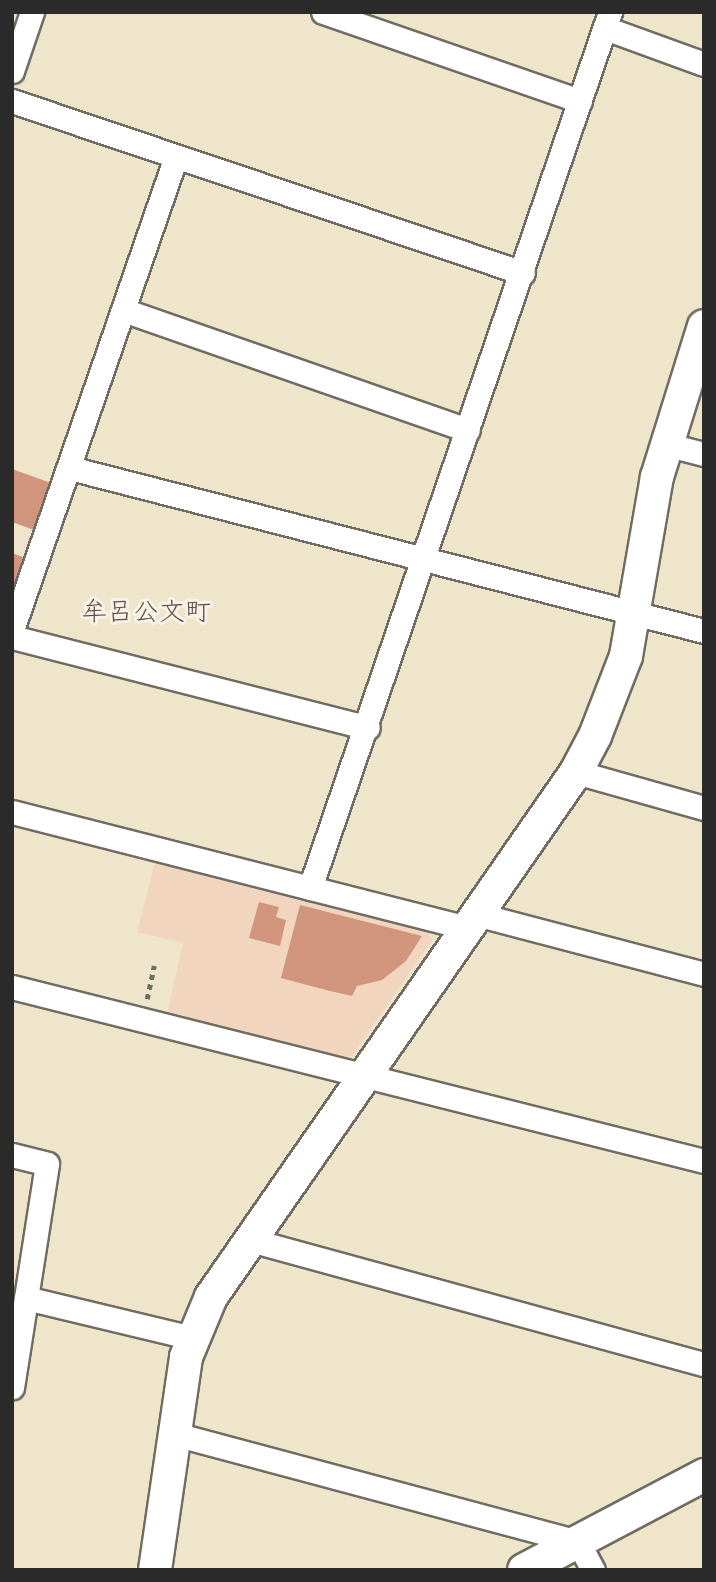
<!DOCTYPE html>
<html>
<head>
<meta charset="utf-8">
<style>
  body { margin:0 }
  #map { position:relative; width:716px; height:1582px; overflow:hidden; background:#efe5ca; font-family:Dekko,"Klee One",sans-serif }
  div>[style] { position:absolute }
  .built>* { inset:0; background:#f2d5be }
  .building>* { inset:0; background:#d0957c }
  .path>* { height:4.5px; margin-top:-2.25px; transform-origin:0; background:repeating-linear-gradient(90deg,#706c63 0 5px,transparent 0 10px) }
  .roads { filter:drop-shadow(2px 0 #706c63) drop-shadow(-2px 0 #706c63) drop-shadow(0 2px #706c63) drop-shadow(0 -2px #706c63) }
  .street>* { height:23px; margin:-11.5px; padding:0 11.5px; transform-origin:11.5px; border-radius:11.5px; background:#fff }
  .secondary>* { height:32px; margin:-16px; padding:0 16px; transform-origin:16px; border-radius:16px; background:#fff }
  span { translate:-50% -50%; white-space:nowrap; text-align:center; line-height:1.15; -webkit-text-stroke:6px #f7f3e8; paint-order:stroke }
  .quarter-label { font-size:26px; color:#655047 }
  .frame { position:absolute; inset:0; border:14px solid #2b2b2b; pointer-events:none }
</style>
</head>
<body>
<div id="map">
  <div class="built">
    <i style="clip-path:polygon(156px 859px,425px 928px,432px 940px,352px 1056px,340px 1058px,167px 1015px,183px 943px,137px 932px)"></i>
  </div>
  <div class="building">
    <i style="clip-path:polygon(12px 469px,51px 483px,34px 530px,12px 522px)"></i>
    <i style="clip-path:polygon(12px 553px,25px 558px,13px 593px,12px 593px)"></i>
    <i style="clip-path:polygon(259px 902px,279px 907px,276px 917px,286px 920px,280px 946px,249px 938px)"></i>
    <i style="clip-path:polygon(300px 905px,422px 936px,406px 961px,382px 980px,357px 986px,352px 996px,326px 990px,281px 978px)"></i>
  </div>
  <div class="path">
    <i style="left:147px;top:999px;width:34px;rotate:-78deg"></i>
  </div>
  <div class="roads">
    <div class="street">
      <i style="left:323px;top:12px;width:272px;rotate:19.1deg"></i>
      <i style="left:605px;top:28px;width:105px;rotate:20deg"></i>
      <i style="left:12px;top:71px;width:62px;rotate:-71.3deg"></i>
      <i style="left:12px;top:101px;width:539px;rotate:18.6deg"></i>
      <i style="left:123px;top:310px;width:365px;rotate:19.2deg"></i>
      <i style="left:665px;top:444px;width:40px;rotate:14.4deg"></i>
      <i style="left:70px;top:468px;width:655px;rotate:14.42deg"></i>
      <i style="left:12px;top:630px;width:499px;rotate:-70.9deg"></i>
      <i style="left:12px;top:637px;width:367px;rotate:14.3deg"></i>
      <i style="left:576px;top:772px;width:133px;rotate:15.7deg"></i>
      <i style="left:12px;top:812px;width:469px;rotate:14.3deg"></i>
      <i style="left:310px;top:888px;width:926px;rotate:-71.1deg"></i>
      <i style="left:476px;top:914px;width:236px;rotate:14.7deg"></i>
      <i style="left:12px;top:987px;width:714px;rotate:14.11deg"></i>
      <i style="left:12px;top:1155px;width:36px;rotate:14deg"></i>
      <i style="left:47px;top:1164px;width:226px;rotate:98.9deg"></i>
      <i style="left:250px;top:1240px;width:471px;rotate:15.3deg"></i>
      <i style="left:26px;top:1298px;width:171px;rotate:13.5deg"></i>
      <i style="left:175px;top:1434px;width:417px;rotate:15deg"></i>
      <i style="left:578px;top:1542px;width:32px;rotate:62deg"></i>
    </div>
    <div class="secondary">
      <i style="left:155px;top:1570px;width:215px;rotate:-81.7deg"></i>
      <i style="left:186px;top:1357px;width:65px;rotate:-67.4deg"></i>
      <i style="left:211px;top:1297px;width:639px;rotate:-55.19deg"></i>
      <i style="left:576px;top:772px;width:41px;rotate:-62.2deg"></i>
      <i style="left:595px;top:736px;width:86px;rotate:-68.8deg"></i>
      <i style="left:626px;top:656px;width:182px;rotate:-80.2deg"></i>
      <i style="left:657px;top:477px;width:158px;rotate:-72.7deg"></i>
      <i style="left:524px;top:1570px;width:204px;rotate:-27.8deg"></i>
    </div>
  </div>
  <div class="quarter-label">
    <span style="left:146px;top:615px">牟呂公文町</span>
  </div>
  <div class="frame"></div>
</div>
</body>
</html>
